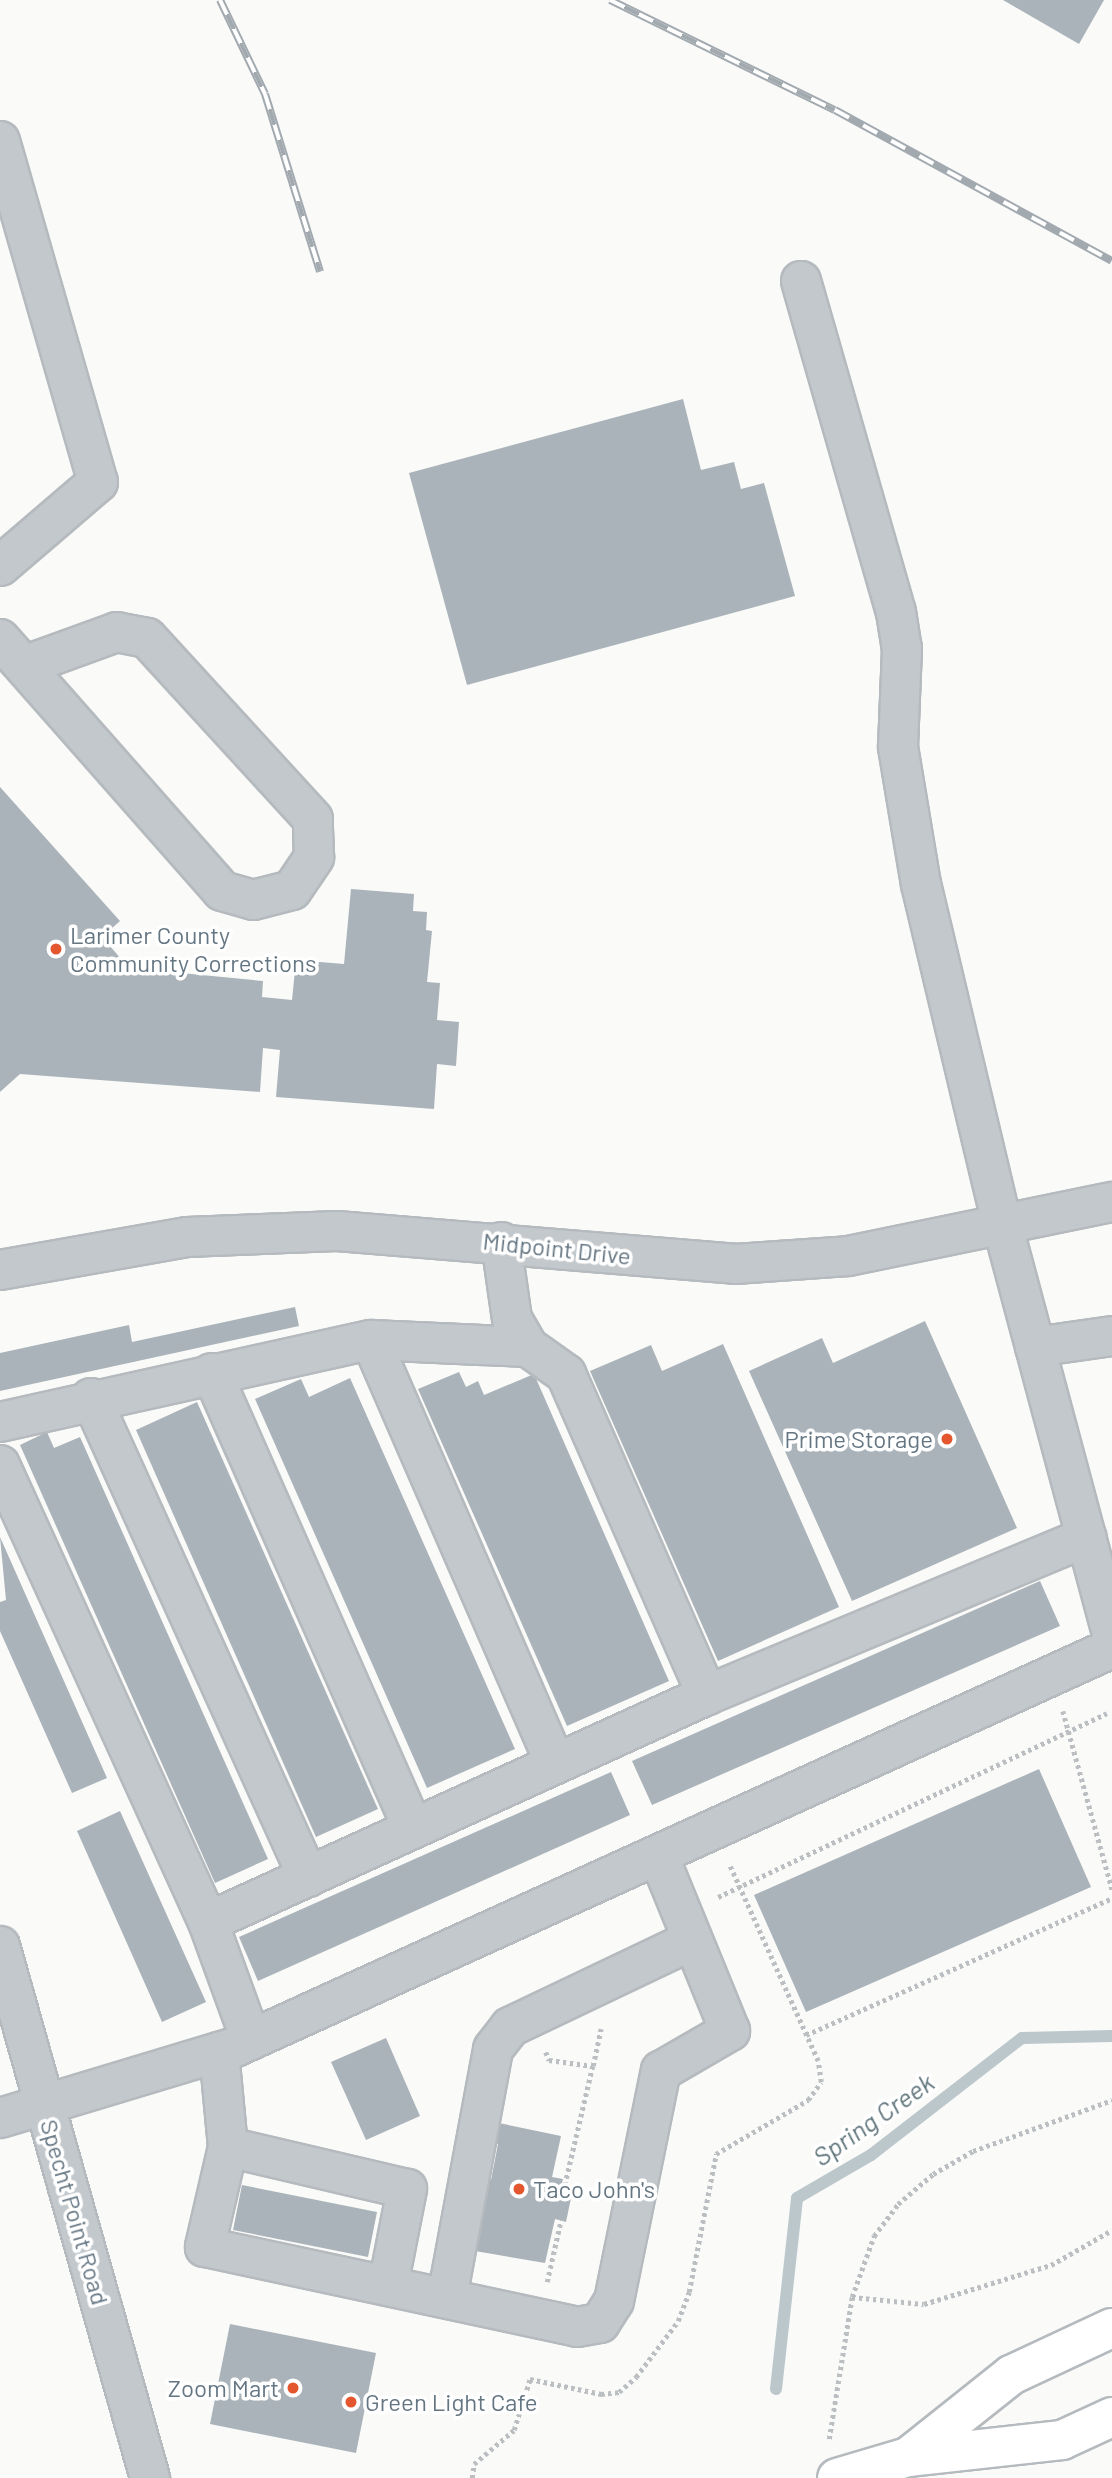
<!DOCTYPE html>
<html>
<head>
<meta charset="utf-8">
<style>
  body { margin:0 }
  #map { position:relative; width:1112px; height:2478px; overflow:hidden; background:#fafaf8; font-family:Barlow,sans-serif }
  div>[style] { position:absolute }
  .stream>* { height:12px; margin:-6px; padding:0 6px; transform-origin:6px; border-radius:6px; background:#bbc7cb }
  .building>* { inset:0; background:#aab3b9 }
  .path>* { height:4.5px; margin-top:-2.25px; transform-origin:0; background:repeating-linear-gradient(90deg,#bbbfc2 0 3.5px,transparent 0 7px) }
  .roads { filter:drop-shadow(2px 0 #b5babe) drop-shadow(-2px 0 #b5babe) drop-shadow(0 2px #b5babe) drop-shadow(0 -2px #b5babe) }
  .minor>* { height:38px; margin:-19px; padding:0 19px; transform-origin:19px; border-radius:19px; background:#c3c8cc }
  .major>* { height:38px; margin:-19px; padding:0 19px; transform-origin:19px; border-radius:19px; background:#fff }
  .rail>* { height:8px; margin-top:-4px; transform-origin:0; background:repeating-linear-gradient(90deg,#fff 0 16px,#a2aab0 0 32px); box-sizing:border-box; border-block:2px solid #a2aab0 }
  .dots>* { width:19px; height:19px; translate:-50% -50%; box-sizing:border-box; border:4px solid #fff; border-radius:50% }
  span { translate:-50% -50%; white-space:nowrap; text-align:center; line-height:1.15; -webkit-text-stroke:7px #fff; paint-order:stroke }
  .poi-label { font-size:24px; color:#657683 }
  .left { translate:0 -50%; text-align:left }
  .right { translate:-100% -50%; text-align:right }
  .street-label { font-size:24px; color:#657683 }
  .water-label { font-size:26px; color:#60757c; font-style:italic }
</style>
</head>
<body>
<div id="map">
  <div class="stream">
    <i style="left:776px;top:2389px;width:192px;rotate:-83.7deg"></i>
    <i style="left:797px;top:2198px;width:86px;rotate:-30.2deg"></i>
    <i style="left:871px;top:2155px;width:191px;rotate:-37.8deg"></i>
    <i style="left:1022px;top:2038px;width:90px;rotate:-1.3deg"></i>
  </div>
  <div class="building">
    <i style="clip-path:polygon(1003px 0,1104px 0,1079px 44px)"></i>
    <i style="clip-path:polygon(683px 399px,701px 470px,734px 462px,741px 489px,764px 483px,795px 596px,467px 685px,409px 473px)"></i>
    <i style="clip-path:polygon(0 787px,120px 921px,102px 937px,129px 968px,263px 981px,262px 997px,292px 1000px,296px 960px,344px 964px,351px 889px,414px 894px,413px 911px,427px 912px,426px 930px,432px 931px,427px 982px,440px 983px,437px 1020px,459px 1022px,456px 1066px,437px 1064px,434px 1109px,276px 1097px,280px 1050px,263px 1048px,260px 1092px,20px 1074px,0 1092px)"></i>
    <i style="clip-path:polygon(295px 1307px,299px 1326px,0 1391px,0 1353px,129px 1325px,132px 1342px)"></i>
    <i style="clip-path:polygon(925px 1321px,1017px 1528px,852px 1601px,749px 1371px,822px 1338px,833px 1363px)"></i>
    <i style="clip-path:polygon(723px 1344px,839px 1607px,718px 1661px,590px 1371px,651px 1345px,662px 1371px)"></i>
    <i style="clip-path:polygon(459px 1372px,466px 1387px,478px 1381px,484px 1395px,534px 1374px,669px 1681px,567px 1726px,418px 1389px)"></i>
    <i style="clip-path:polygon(350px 1378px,515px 1749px,427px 1788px,255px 1399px,301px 1379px,309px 1397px)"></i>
    <i style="clip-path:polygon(197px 1402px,378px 1809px,316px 1837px,136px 1430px)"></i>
    <i style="clip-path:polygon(47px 1432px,54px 1448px,80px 1437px,268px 1859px,215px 1883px,20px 1445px)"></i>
    <i style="clip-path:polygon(0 1537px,107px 1778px,72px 1793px,0 1631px,0 1602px,6px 1600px)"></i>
    <i style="clip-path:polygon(1040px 1581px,1060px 1626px,652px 1805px,632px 1761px)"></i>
    <i style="clip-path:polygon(1039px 1769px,1091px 1887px,806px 2012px,754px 1895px)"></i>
    <i style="clip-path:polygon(611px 1772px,630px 1815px,258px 1981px,239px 1937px)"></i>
    <i style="clip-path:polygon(120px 1811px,206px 2002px,162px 2022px,77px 1831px)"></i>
    <i style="clip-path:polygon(386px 2038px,420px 2116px,366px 2140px,331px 2062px)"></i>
    <i style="clip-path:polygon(494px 2122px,561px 2136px,552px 2177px,563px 2179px,558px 2197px,571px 2198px,566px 2222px,555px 2219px,545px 2263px,475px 2251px,486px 2203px,475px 2201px,479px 2179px,491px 2180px,498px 2144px,489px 2142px)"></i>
    <i style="clip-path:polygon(242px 2185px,377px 2212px,368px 2257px,233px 2230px)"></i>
    <i style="clip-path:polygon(230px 2324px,376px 2353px,356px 2453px,210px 2424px)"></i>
  </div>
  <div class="path">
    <i style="left:1063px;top:1711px;width:185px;rotate:74.6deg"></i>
    <i style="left:718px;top:1897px;width:430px;rotate:-25.3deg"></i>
    <i style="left:806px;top:2035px;width:335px;rotate:-24.1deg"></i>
    <i style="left:546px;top:2052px;width:9px;rotate:69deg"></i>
    <i style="left:549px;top:2060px;width:44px;rotate:7.8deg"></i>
    <i style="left:593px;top:2066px;width:136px;rotate:103.2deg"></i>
    <i style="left:593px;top:2066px;width:38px;rotate:-78deg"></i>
    <i style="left:547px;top:2282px;width:64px;rotate:-77.3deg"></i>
    <i style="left:852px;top:2297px;width:72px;rotate:5.6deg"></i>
    <i style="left:924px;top:2304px;width:133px;rotate:-17.1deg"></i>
    <i style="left:1051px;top:2265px;width:70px;rotate:-29.8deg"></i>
    <i style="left:829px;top:2439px;width:144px;rotate:-80.8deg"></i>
    <i style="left:852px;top:2297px;width:65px;rotate:-70.2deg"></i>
    <i style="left:874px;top:2236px;width:40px;rotate:-53deg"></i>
    <i style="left:898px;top:2204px;width:46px;rotate:-40.6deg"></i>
    <i style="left:933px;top:2174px;width:46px;rotate:-29.9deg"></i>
    <i style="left:973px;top:2151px;width:148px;rotate:-20.1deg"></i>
    <i style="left:472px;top:2478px;width:14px;rotate:-82deg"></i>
    <i style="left:474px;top:2464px;width:52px;rotate:-40.4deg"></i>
    <i style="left:514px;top:2430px;width:53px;rotate:-72.6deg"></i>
    <i style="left:530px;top:2379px;width:73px;rotate:11.9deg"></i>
    <i style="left:601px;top:2394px;width:18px;rotate:-6deg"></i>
    <i style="left:619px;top:2392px;width:23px;rotate:-41deg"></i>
    <i style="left:636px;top:2377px;width:70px;rotate:-53.1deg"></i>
    <i style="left:678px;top:2321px;width:31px;rotate:-69deg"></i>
    <i style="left:689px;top:2292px;width:141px;rotate:-78.9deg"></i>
    <i style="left:716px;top:2154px;width:107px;rotate:-30.4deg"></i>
    <i style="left:808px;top:2100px;width:22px;rotate:-54deg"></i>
    <i style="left:821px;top:2082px;width:21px;rotate:-98deg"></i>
    <i style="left:818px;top:2061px;width:216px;rotate:-114.3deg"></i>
  </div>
  <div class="roads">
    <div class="minor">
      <i style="left:0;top:141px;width:355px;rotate:74deg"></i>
      <i style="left:98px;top:482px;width:129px;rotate:139.4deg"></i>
      <i style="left:801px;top:281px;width:344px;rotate:74deg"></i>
      <i style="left:896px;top:612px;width:36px;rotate:81deg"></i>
      <i style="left:902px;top:648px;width:99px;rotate:92.3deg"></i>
      <i style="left:898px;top:747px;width:139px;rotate:80.5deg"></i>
      <i style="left:921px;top:884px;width:353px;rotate:76.6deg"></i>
      <i style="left:1003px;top:1227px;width:421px;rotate:75deg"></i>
      <i style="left:0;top:639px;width:336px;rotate:48.6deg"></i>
      <i style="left:222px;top:891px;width:32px;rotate:16deg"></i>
      <i style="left:253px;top:900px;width:40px;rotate:-14.4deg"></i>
      <i style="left:292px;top:890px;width:40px;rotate:-56deg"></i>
      <i style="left:314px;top:857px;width:38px;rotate:-92deg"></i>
      <i style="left:313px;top:819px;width:246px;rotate:-132.5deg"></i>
      <i style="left:147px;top:638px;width:31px;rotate:-169deg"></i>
      <i style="left:117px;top:632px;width:97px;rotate:160.1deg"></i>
      <i style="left:501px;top:1242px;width:78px;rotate:81.9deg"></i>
      <i style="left:512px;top:1319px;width:32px;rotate:60deg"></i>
      <i style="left:528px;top:1347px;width:47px;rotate:35.4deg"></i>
      <i style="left:566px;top:1374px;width:351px;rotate:66.3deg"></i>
      <i style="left:707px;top:1695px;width:411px;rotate:-22.6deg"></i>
      <i style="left:0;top:1270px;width:190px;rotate:-10deg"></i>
      <i style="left:187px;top:1237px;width:150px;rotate:-2.3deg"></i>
      <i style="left:337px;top:1231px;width:399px;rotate:4.7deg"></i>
      <i style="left:735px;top:1264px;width:113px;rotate:-4deg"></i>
      <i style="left:848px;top:1256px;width:269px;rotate:-11.6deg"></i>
      <i style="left:371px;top:1340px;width:462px;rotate:66.5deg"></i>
      <i style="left:1035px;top:1347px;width:78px;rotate:-8.1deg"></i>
      <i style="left:212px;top:1373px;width:497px;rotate:66.2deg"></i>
      <i style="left:91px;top:1398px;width:526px;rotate:65.63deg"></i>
      <i style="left:0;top:1422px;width:380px;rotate:-12.5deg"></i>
      <i style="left:371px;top:1340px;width:157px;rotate:2.6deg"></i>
      <i style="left:0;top:1465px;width:502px;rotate:65.53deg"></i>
      <i style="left:0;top:1946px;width:553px;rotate:74.25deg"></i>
      <i style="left:251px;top:2040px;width:126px;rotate:-110deg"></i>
      <i style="left:208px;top:1922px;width:548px;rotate:-24.46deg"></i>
      <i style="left:219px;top:2052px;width:95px;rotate:84.6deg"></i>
      <i style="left:0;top:2118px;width:245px;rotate:-16.8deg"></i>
      <i style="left:235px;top:2047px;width:963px;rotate:-24.46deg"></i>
      <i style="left:388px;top:2286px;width:99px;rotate:-78.9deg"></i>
      <i style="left:407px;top:2189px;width:184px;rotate:-166.8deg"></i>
      <i style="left:228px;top:2147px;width:103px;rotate:103deg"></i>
      <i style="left:205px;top:2247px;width:381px;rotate:12.1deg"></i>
      <i style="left:577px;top:2327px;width:23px;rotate:-10deg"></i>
      <i style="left:600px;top:2323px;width:26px;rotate:-58deg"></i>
      <i style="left:614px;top:2301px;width:235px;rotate:-78.5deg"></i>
      <i style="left:661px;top:2071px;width:80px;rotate:-30.1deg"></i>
      <i style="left:730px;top:2031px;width:190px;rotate:-112.2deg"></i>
      <i style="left:447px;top:2298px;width:253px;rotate:-79.5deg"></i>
      <i style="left:493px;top:2049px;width:28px;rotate:-52deg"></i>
      <i style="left:510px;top:2027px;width:202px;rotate:-25.5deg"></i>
    </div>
    <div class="major">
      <i style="left:908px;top:2457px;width:132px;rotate:-38.5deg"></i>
      <i style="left:1011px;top:2375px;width:111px;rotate:-25deg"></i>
      <i style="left:837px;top:2478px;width:74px;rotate:-16.5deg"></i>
      <i style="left:908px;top:2457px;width:155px;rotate:-6.3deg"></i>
      <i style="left:1062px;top:2440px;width:55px;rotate:-24.7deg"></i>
    </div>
  </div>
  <div class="rail">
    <i style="left:220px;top:0;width:104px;rotate:64.4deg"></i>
    <i style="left:265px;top:94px;width:186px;rotate:72.8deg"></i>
    <i style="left:610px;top:0;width:250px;rotate:26.1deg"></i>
    <i style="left:835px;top:110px;width:315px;rotate:28.6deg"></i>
  </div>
  <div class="dots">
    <i style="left:56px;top:949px;background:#e4572e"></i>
    <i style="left:947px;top:1439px;background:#e4572e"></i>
    <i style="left:519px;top:2189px;background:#e4572e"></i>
    <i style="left:293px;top:2388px;background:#e4572e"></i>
    <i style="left:351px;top:2402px;background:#e4572e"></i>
  </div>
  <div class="poi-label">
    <span class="left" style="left:70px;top:949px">Larimer County<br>Community Corrections</span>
    <span class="right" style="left:933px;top:1439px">Prime Storage</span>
    <span class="left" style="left:533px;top:2189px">Taco John's</span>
    <span class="right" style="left:279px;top:2388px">Zoom Mart</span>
    <span class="left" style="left:365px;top:2402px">Green Light Cafe</span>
  </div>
  <div class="street-label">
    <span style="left:557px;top:1248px;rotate:6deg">Midpoint Drive</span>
    <span style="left:75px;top:2212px;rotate:74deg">Specht Point Road</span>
  </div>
  <div class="water-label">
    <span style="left:873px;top:2119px;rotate:-35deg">Spring Creek</span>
  </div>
</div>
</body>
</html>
